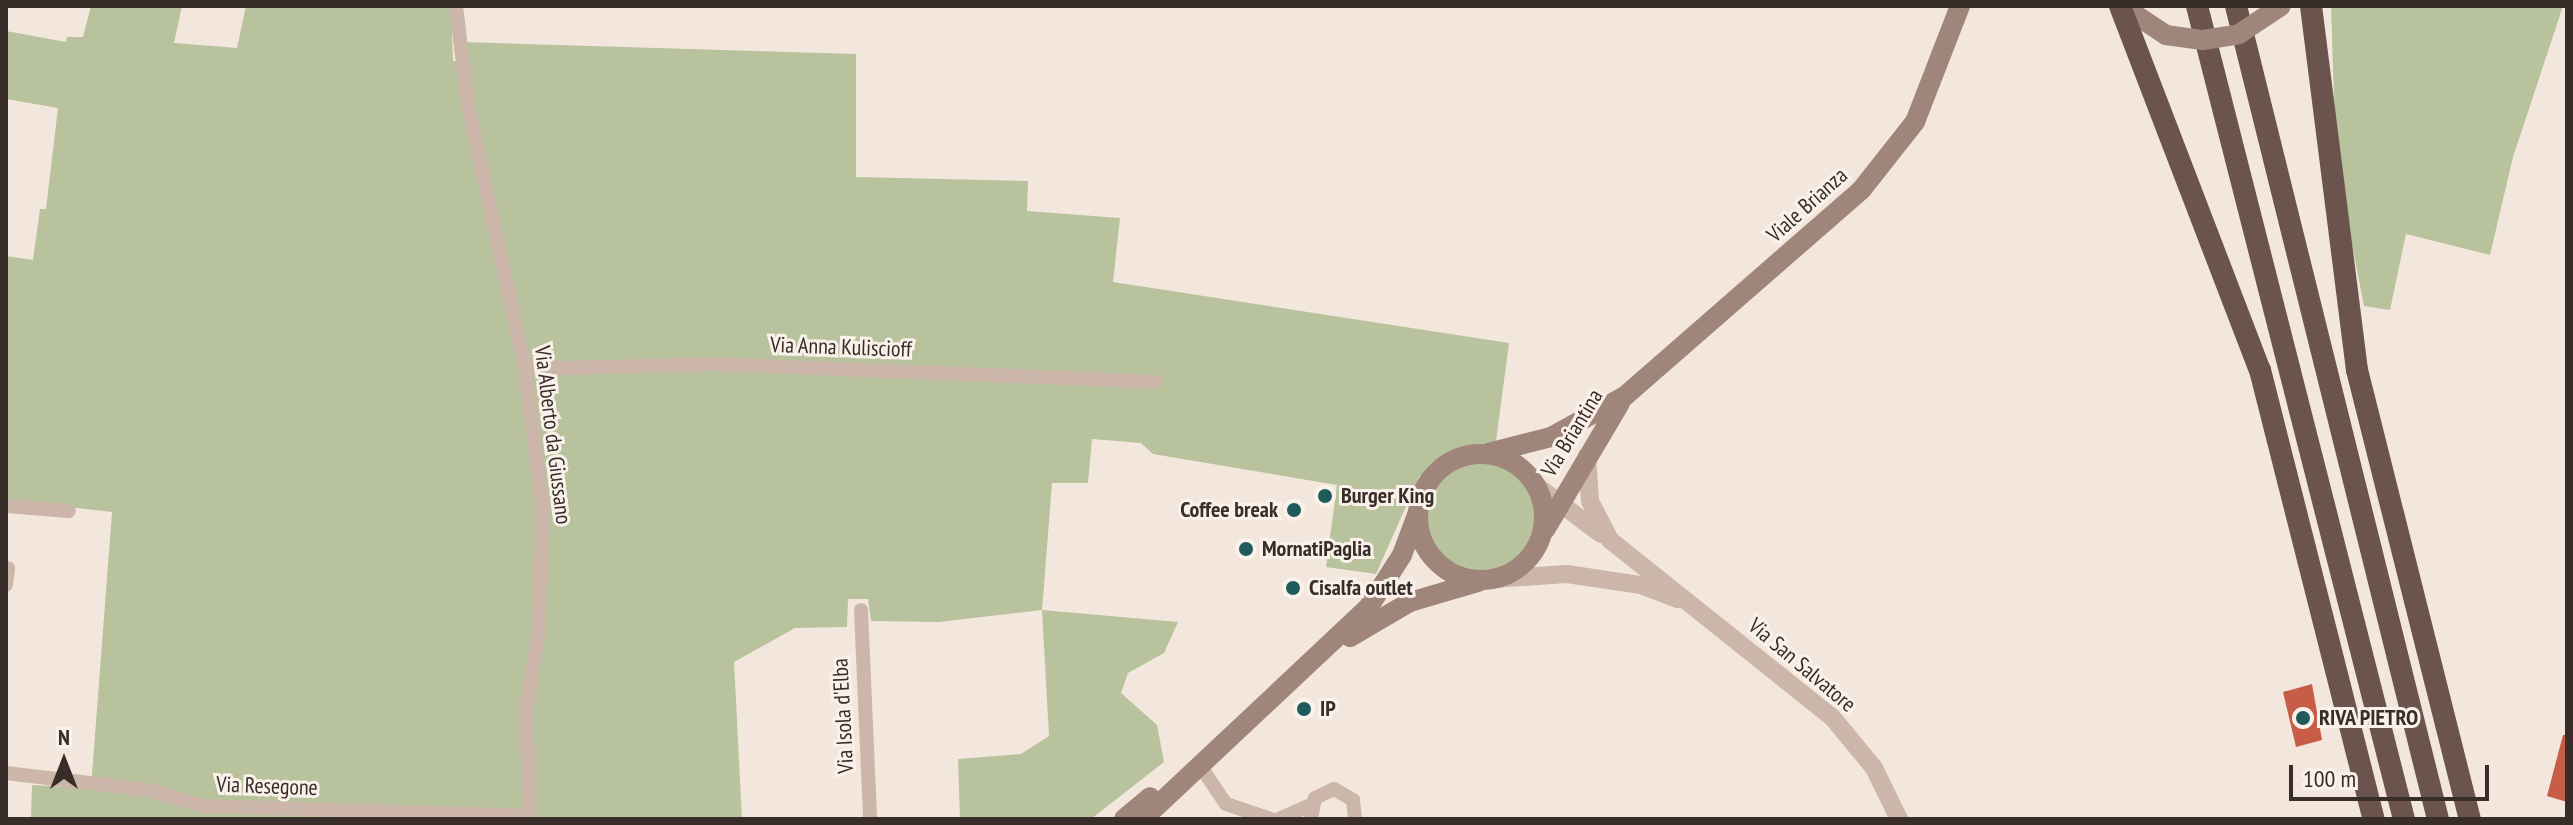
<!DOCTYPE html>
<html>
<head>
<meta charset="utf-8">
<style>
  body { margin:0 }
  #map { position:relative; width:2573px; height:825px; overflow:hidden; background:#f3e7dd; font-family:"PT Sans Narrow",sans-serif }
  div>[style] { position:absolute }
  .green>* { inset:0; background:#b8c29d }
  .round { border-radius:50% }
  .building>* { inset:0; background:#c75d47 }
  .minor>* { height:14px; margin:-7px; padding:0 7px; transform-origin:7px; border-radius:7px; background:#cbb6a9 }
  .tertiary>* { height:18px; margin:-9px; padding:0 9px; transform-origin:9px; border-radius:9px; background:#cbb6a9 }
  .secondary>* { height:20px; margin:-10px; padding:0 10px; transform-origin:10px; border-radius:10px; background:#9f857a }
  .secondary>.ring { margin:-10px; padding:0; box-sizing:content-box; background:none; border:20px solid #9f857a; border-radius:50% }
  .trunk>* { height:22px; margin:-11px; padding:0 11px; transform-origin:11px; border-radius:11px; background:#6a544d }
  .secondary-bridge>* { height:20px; margin:-10px; padding:0 10px; transform-origin:10px; border-radius:10px; background:#9f857a }
  .dots>* { width:22px; height:22px; translate:-50% -50%; box-sizing:border-box; border:4px solid #faf2ea; border-radius:50% }
  span { translate:-50% -50%; white-space:nowrap; text-align:center; line-height:1.15; -webkit-text-stroke:6px #faf2ea; paint-order:stroke }
  .street-label { font-size:22px; color:#382d29 }
  .poi-label { font-size:22px; color:#382d29; font-weight:700 }
  .left { translate:0 -50%; text-align:left }
  .right { translate:-100% -50%; text-align:right }
  .frame { position:absolute; inset:0; border:8px solid #382d29; pointer-events:none }
  .north { position:absolute; left:24px; top:721px; width:80px; height:80px; -webkit-text-stroke:6px #faf2ea; paint-order:stroke; rotate:0deg; font-size:22px; font-weight:700; line-height:32px; text-align:center; color:#382d29 }
  .north::after { content:''; display:block; margin:auto; width:28px; height:36px; background:#382d29; clip-path:polygon(50% 0,100% 100%,50% 72%,0 100%) }
  .scale { position:absolute; left:2289px; top:765px; width:200px; height:36px; box-sizing:border-box; border:4px solid #382d29; border-top:0; padding-left:10px; font-size:24px; line-height:28px; white-space:nowrap; color:#382d29; -webkit-text-stroke:6px #faf2ea; paint-order:stroke }
</style>
</head>
<body>
<div id="map">
  <div class="green">
    <i style="clip-path:polygon(91px 6px,182px 6px,174px 43px,237px 48px,246px 6px,451px 6px,453px 61px,463px 62px,462px 42px,856px 54px,856px 177px,1028px 181px,1027px 211px,1120px 218px,1113px 282px,1509px 343px,1496px 441px,1451px 451px,1419px 477px,1376px 574px,1326px 567px,1337px 485px,1153px 454px,1141px 443px,1092px 439px,1088px 483px,1052px 483px,1042px 610px,1178px 622px,1164px 653px,1128px 673px,1121px 693px,1157px 725px,1164px 762px,1091px 819px,960px 819px,958px 759px,1021px 754px,1049px 736px,1042px 610px,939px 622px,871px 621px,868px 599px,848px 599px,847px 627px,795px 628px,734px 662px,742px 819px,31px 819px,32px 785px,91px 788px,112px 512px,6px 500px,6px 256px,33px 260px,40px 209px,46px 209px,58px 108px,6px 99px,6px 31px,66px 42px,67px 37px,83px 37px)"></i>
    <i style="clip-path:polygon(2331px 6px,2563px 6px,2513px 157px,2490px 255px,2406px 234px,2390px 310px,2364px 306px,2336px 161px)"></i>
    <i class="round" style="left:1427px;top:463px;width:108px;height:108px"></i>
  </div>
  <div class="building">
    <i style="clip-path:polygon(2312px 684px,2322px 740px,2296px 747px,2283px 692px)"></i>
    <i style="clip-path:polygon(2563px 735px,2567px 735px,2567px 802px,2547px 796px)"></i>
  </div>
  <div class="minor">
    <i style="left:456px;top:6px;width:100px;rotate:83.1deg"></i>
    <i style="left:468px;top:105px;width:270px;rotate:77.8deg"></i>
    <i style="left:525px;top:369px;width:141px;rotate:82.7deg"></i>
    <i style="left:543px;top:509px;width:127px;rotate:92.3deg"></i>
    <i style="left:538px;top:636px;width:75px;rotate:99.2deg"></i>
    <i style="left:526px;top:710px;width:109px;rotate:87.9deg"></i>
    <i style="left:525px;top:369px;width:190px;rotate:-1.5deg"></i>
    <i style="left:715px;top:364px;width:441px;rotate:2.3deg"></i>
    <i style="left:6px;top:506px;width:63px;rotate:4.5deg"></i>
    <i style="left:6px;top:585px;width:17px;rotate:-83deg"></i>
    <i style="left:861px;top:610px;width:209px;rotate:87.5deg"></i>
    <i style="left:1199px;top:764px;width:48px;rotate:56deg"></i>
    <i style="left:1226px;top:804px;width:47px;rotate:18.4deg"></i>
    <i style="left:6px;top:773px;width:143px;rotate:6.8deg"></i>
    <i style="left:148px;top:790px;width:56px;rotate:16.5deg"></i>
    <i style="left:202px;top:806px;width:328px;rotate:1.7deg"></i>
    <i style="left:1279px;top:819px;width:36px;rotate:-24deg"></i>
    <i style="left:1311px;top:819px;width:21px;rotate:-79deg"></i>
    <i style="left:1315px;top:798px;width:21px;rotate:-25deg"></i>
    <i style="left:1334px;top:789px;width:22px;rotate:30deg"></i>
    <i style="left:1353px;top:800px;width:19px;rotate:84deg"></i>
  </div>
  <div class="tertiary">
    <i style="left:1587px;top:456px;width:45px;rotate:86.2deg"></i>
    <i style="left:1590px;top:501px;width:44px;rotate:62.9deg"></i>
    <i style="left:1610px;top:540px;width:284px;rotate:38.6deg"></i>
    <i style="left:1832px;top:717px;width:66px;rotate:50.5deg"></i>
    <i style="left:1874px;top:768px;width:57px;rotate:63.9deg"></i>
    <i style="left:1537px;top:486px;width:80px;rotate:36.9deg"></i>
    <i style="left:1492px;top:579px;width:75px;rotate:-3.8deg"></i>
    <i style="left:1567px;top:574px;width:75px;rotate:8.5deg"></i>
    <i style="left:1641px;top:585px;width:40px;rotate:21deg"></i>
  </div>
  <div class="secondary">
    <i style="left:2122px;top:6px;width:53px;rotate:33.4deg"></i>
    <i style="left:1488px;top:453px;width:65px;rotate:-14.3deg"></i>
    <i style="left:1551px;top:437px;width:85px;rotate:-29deg"></i>
    <i style="left:1625px;top:396px;width:315px;rotate:-41.1deg"></i>
    <i style="left:1862px;top:189px;width:85px;rotate:-51.7deg"></i>
    <i style="left:1915px;top:122px;width:124px;rotate:-68.8deg"></i>
    <i class="ring" style="left:1418px;top:454px;width:106px;height:106px"></i>
    <i style="left:1545px;top:530px;width:147px;rotate:-59.4deg"></i>
    <i style="left:1350px;top:637px;width:69px;rotate:-30.3deg"></i>
    <i style="left:1410px;top:602px;width:71px;rotate:-16.4deg"></i>
    <i style="left:1124px;top:819px;width:34px;rotate:-40deg"></i>
    <i style="left:1143px;top:819px;width:308px;rotate:-43.2deg"></i>
    <i style="left:1368px;top:608px;width:63px;rotate:-57.3deg"></i>
    <i style="left:1402px;top:555px;width:46px;rotate:-69.6deg"></i>
  </div>
  <div class="trunk">
    <i style="left:2120px;top:6px;width:390px;rotate:69deg"></i>
    <i style="left:2260px;top:370px;width:463px;rotate:75.8deg"></i>
    <i style="left:2197px;top:6px;width:839px;rotate:75.72deg"></i>
    <i style="left:2236px;top:6px;width:838px;rotate:76.05deg"></i>
    <i style="left:2311px;top:6px;width:367px;rotate:82.8deg"></i>
    <i style="left:2357px;top:370px;width:463px;rotate:75.9deg"></i>
  </div>
  <div class="secondary-bridge">
    <i style="left:2166px;top:35px;width:37px;rotate:8deg"></i>
    <i style="left:2203px;top:40px;width:36px;rotate:-9deg"></i>
    <i style="left:2239px;top:34px;width:50px;rotate:-33.7deg"></i>
  </div>
  <div class="dots">
    <i style="left:1325px;top:496px;background:#1e5b5a"></i>
    <i style="left:1294px;top:510px;background:#1e5b5a"></i>
    <i style="left:1246px;top:549px;background:#1e5b5a"></i>
    <i style="left:1293px;top:588px;background:#1e5b5a"></i>
    <i style="left:1304px;top:709px;background:#1e5b5a"></i>
    <i style="left:2303px;top:718px;background:#1e5b5a"></i>
  </div>
  <div class="street-label">
    <span style="left:1807px;top:205px;rotate:-42deg">Viale Brianza</span>
    <span style="left:841px;top:347px;rotate:2deg">Via Anna Kuliscioff</span>
    <span style="left:1572px;top:433px;rotate:-59deg">Via Briantina</span>
    <span style="left:553px;top:435px;rotate:83deg">Via Alberto da Giussano</span>
    <span style="left:1802px;top:665px;rotate:40deg">Via San Salvatore</span>
    <span style="left:843px;top:716px;rotate:-93deg">Via Isola d'Elba</span>
    <span style="left:267px;top:786px;rotate:2deg">Via Resegone</span>
  </div>
  <div class="poi-label">
    <span class="left" style="left:1341px;top:496px">Burger King</span>
    <span class="right" style="left:1278px;top:510px">Coffee break</span>
    <span class="left" style="left:1262px;top:549px">MornatiPaglia</span>
    <span class="left" style="left:1309px;top:588px">Cisalfa outlet</span>
    <span class="left" style="left:1320px;top:709px">IP</span>
    <span class="left" style="left:2319px;top:718px">RIVA PIETRO</span>
  </div>
  <div class="frame"></div>
  <div class="north">N</div>
  <div class="scale">100 m</div>
</div>
</body>
</html>
